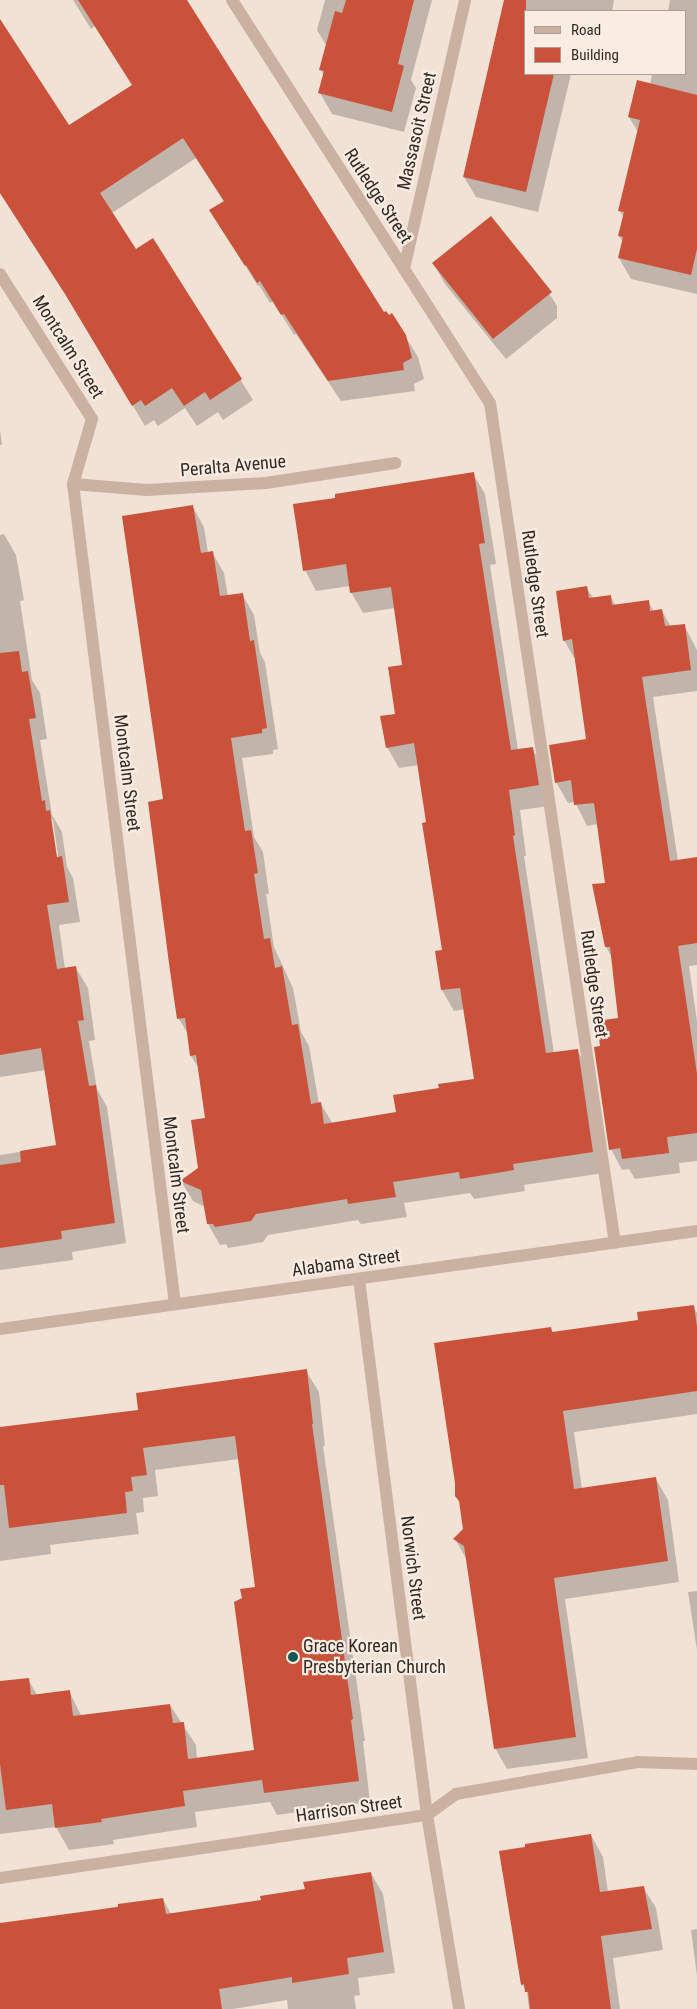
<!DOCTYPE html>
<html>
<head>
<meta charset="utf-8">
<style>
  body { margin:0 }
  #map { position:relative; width:697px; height:2009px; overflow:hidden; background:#f2e2d6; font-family:"Roboto Condensed",sans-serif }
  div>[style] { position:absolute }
  .shadow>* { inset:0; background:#0003 }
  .building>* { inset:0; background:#ca523b }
  .minor>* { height:12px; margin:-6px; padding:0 6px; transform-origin:6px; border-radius:6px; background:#cab1a2 }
  .dots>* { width:14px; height:14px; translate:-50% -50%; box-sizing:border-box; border:2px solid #f9ede3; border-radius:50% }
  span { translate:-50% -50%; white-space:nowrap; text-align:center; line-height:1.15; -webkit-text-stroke:4.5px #f9ede3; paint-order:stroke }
  .street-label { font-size:18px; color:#342825 }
  .poi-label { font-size:18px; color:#342825 }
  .left { translate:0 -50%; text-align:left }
  .legend { position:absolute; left:524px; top:10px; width:162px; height:65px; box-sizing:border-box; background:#f9ede3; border:1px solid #aa9e97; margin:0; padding:6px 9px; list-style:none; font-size:15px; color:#342825 }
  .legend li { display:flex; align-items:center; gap:10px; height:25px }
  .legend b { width:25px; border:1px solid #aa9e97 }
</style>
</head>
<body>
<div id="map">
  <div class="shadow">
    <i style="clip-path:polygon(73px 0,185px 0,309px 193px,384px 314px,405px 336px,418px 357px,424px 379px,414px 384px,415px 391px,341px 401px,296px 334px,294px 335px,273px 301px,270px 303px,259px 285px,258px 286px,223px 231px,224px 202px,196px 158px,112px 213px,136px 251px,153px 239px,253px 400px,223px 420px,218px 412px,197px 426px,185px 408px,158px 426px,154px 420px,145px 426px,79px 315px,0 193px,0 34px,69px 127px,133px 86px,95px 26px,91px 29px)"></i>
    <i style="clip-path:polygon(325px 0,432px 0,411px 80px,416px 88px,404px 132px,332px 114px,320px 93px,324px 76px,321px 70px,327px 47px,317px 30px)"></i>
    <i style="clip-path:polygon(506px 0,614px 0,612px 11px,526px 11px,526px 74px,571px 74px,538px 212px,476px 197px,464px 177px)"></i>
    <i style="clip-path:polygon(670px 0,697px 0,697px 294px,631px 279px,619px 258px,623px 242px,619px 236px,624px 218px,620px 211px,638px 132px,629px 117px,650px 85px,652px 74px,686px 74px,686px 11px,668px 11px)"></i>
    <i style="clip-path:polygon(433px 263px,544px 285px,557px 306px,557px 318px,506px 359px,445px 284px)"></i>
    <i style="clip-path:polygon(0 430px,2px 445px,0 445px)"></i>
    <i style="clip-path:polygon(473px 474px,485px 494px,496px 564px,490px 565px,518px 750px,532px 748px,544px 769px,550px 806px,520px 810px,526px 856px,524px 856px,554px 1053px,577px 1050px,589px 1071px,604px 1173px,524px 1185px,525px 1191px,474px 1199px,470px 1193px,404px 1203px,407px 1217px,361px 1224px,358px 1220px,268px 1235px,263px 1242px,228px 1248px,226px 1244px,220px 1245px,208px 1224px,205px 1207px,193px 1201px,181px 1181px,199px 1168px,207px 1119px,200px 1070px,191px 1056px,189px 1036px,179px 1019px,165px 800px,193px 507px,204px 527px,208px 553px,212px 552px,224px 573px,228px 596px,242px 594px,254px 615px,260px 653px,265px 662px,278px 749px,273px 750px,273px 754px,242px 758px,254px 837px,263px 852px,269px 894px,266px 894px,274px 947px,293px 988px,301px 1032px,309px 1046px,319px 1104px,321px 1104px,333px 1124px,398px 1113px,440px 1089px,475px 1080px,465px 1009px,454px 1011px,442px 990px,436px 952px,444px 951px,419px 765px,399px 768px,387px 747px,396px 715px,403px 666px,395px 608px,363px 613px,351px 592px,350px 586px,316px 591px,305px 570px)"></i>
    <i style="clip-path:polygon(evenodd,4px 534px,16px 555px,24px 600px,20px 601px,32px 680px,40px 693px,47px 739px,40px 740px,52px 815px,62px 832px,67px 867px,73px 878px,80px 922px,59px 925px,65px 969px,76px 968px,88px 988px,95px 1040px,89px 1041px,97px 1089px,107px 1107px,126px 1243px,72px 1252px,73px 1260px,0 1270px,0 1155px,57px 1146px,46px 1070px,0 1077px,0 535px,4px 534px,50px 817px,53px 820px,59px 863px,57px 863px,50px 817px)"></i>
    <i style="clip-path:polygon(587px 588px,593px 598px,610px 596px,616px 606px,648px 601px,654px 612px,662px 611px,671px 627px,684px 625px,697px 650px,697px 691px,653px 697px,678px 861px,697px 859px,697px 965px,689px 966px,697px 1021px,697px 1161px,679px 1163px,680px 1173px,635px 1179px,629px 1169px,622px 1170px,611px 1149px,601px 1047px,619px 1019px,612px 957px,606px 947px,593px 885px,606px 884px,598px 824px,587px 826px,575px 802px,568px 803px,556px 782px,588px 741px,576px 661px,564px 640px)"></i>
    <i style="clip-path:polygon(693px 1306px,697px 1313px,697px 1414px,574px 1432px,582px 1489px,656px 1479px,668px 1500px,679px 1582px,565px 1599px,588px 1758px,507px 1769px,495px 1748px,467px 1560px,455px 1539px,464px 1529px,461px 1505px,456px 1496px,550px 1328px,554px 1333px,639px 1322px)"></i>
    <i style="clip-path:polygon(306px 1371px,319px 1392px,325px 1446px,323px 1446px,365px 1741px,363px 1741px,370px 1802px,277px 1815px,270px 1802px,195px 1812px,197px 1827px,113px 1840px,114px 1844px,69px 1850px,56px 1827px,0 1834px,0 1683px,28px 1679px,37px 1695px,69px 1691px,82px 1717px,170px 1705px,196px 1745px,197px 1759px,255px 1751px,256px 1588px,239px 1459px,155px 1470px,158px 1496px,143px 1498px,144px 1512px,136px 1513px,139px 1534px,50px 1545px,51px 1554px,0 1561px,0 1435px,139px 1411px)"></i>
    <i style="clip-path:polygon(697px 1591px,697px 1650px,688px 1592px)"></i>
    <i style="clip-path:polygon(591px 1835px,603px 1857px,608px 1892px,643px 1887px,656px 1908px,663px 1950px,613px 1958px,620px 2009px,529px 2009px,527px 1992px,522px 1984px)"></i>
    <i style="clip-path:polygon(371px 1873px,383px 1894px,395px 1973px,358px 1978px,360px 1995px,354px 1996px,356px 2009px,288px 2009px,287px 2000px,233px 2009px,0 2009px,0 1926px,163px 1899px,171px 1914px,262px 1901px)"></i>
    <i style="clip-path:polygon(697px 1929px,697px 1976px,691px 1930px)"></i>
  </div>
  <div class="building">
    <i style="clip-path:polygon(78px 0,187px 0,384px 312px,386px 311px,389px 315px,392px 313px,406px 335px,412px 358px,403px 363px,404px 370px,328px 381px,284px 314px,281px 315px,260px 281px,257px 283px,246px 265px,245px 266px,209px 210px,224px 201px,183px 138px,100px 193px,136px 249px,153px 238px,242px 379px,210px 400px,205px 392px,184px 406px,172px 388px,145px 406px,141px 400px,132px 406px,65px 294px,0 193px,0 19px,69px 125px,132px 85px)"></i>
    <i style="clip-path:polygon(346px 0,414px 0,398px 64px,404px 66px,392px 112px,318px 93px,324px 71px,319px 70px,335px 11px,342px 13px)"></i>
    <i style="clip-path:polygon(504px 0,526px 0,526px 74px,554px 74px,526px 192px,463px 177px)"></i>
    <i style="clip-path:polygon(637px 80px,697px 95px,697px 249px,691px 275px,618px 258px,623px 237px,618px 236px,624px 212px,618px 211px,640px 120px,628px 117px)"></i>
    <i style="clip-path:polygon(491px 216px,552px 292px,493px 339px,432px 263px)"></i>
    <i style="clip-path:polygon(474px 472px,485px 543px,479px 544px,511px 750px,533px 747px,539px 785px,509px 790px,515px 835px,513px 836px,546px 1053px,578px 1049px,593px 1152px,513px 1164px,514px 1170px,460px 1179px,459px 1172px,393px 1182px,396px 1197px,348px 1204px,347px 1199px,256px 1214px,251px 1221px,215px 1227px,213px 1224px,207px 1224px,201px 1190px,180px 1181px,198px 1168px,191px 1120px,205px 1118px,196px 1055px,190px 1056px,185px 1018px,177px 1019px,170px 971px,148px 802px,163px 799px,122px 516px,193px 505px,201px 553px,213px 551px,220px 596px,243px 593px,250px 641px,254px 640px,267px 728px,262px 729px,262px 733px,231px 738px,245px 831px,251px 830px,258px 873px,254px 874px,264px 939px,270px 938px,275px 968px,282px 966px,292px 1025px,298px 1024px,311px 1104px,321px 1102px,324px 1124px,396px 1112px,393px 1095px,439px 1088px,438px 1084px,474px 1079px,460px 988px,441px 990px,435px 951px,442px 950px,422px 823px,426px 822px,414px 743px,386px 748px,380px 716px,395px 714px,388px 667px,402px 665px,391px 587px,350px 593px,346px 564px,303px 571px,293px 504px,335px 498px,335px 494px)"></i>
    <i style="clip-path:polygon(587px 586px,589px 598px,611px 595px,612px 605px,649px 600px,650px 611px,662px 609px,665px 626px,685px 624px,691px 670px,642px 677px,670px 861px,697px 857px,697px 943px,678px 946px,697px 1074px,697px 1133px,667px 1137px,669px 1153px,622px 1159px,620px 1148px,609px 1150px,594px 1047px,600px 1046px,597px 1021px,618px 1018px,610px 947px,605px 947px,592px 884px,605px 883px,594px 803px,574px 805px,571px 780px,555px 783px,549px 745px,586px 739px,572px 639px,563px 641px,556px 591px)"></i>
    <i style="clip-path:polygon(19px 651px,22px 672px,28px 671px,36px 718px,29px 719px,42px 801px,45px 800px,46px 811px,50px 810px,57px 857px,62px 856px,69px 902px,47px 905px,57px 969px,76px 966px,84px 1020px,78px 1021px,89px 1086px,96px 1085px,115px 1223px,61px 1231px,62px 1239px,0 1248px,0 1165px,21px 1162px,20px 1151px,56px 1145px,41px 1048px,0 1055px,0 653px)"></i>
    <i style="clip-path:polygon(694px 1305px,697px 1327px,697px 1391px,563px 1411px,574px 1489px,656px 1477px,668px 1561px,554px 1578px,576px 1737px,494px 1749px,464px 1546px,453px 1539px,463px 1529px,459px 1501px,455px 1496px,455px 1483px,434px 1343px,551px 1327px,552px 1332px,638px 1320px,637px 1312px)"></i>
    <i style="clip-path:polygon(307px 1369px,313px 1424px,312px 1424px,353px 1719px,351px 1720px,359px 1781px,264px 1793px,262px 1780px,183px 1791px,185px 1806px,101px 1819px,102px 1822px,55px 1828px,52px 1804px,6px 1810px,0 1764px,0 1681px,29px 1678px,31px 1695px,70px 1690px,73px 1716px,170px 1704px,173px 1723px,184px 1722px,188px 1759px,254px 1750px,234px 1602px,242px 1598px,240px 1589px,255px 1587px,235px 1436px,143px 1448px,147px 1475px,131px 1477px,133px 1491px,125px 1492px,127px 1513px,9px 1528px,4px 1485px,0 1485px,0 1427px,138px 1410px,136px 1393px)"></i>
    <i style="clip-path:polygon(591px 1834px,600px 1892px,644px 1886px,652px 1929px,601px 1936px,611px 2009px,530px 2009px,528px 1992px,525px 1992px,524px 1984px,521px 1985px,499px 1851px,525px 1847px,525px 1844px)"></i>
    <i style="clip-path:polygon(371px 1872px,384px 1952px,347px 1958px,349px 1974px,292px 1983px,292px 1977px,219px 1989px,222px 2009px,0 2009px,0 1923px,118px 1907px,118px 1904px,163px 1898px,166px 1914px,261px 1900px,260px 1896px,305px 1889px,303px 1882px)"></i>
  </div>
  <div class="minor">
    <i style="left:232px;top:0;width:479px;rotate:57.4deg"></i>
    <i style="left:490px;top:403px;width:849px;rotate:81.54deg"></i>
    <i style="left:404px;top:269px;width:276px;rotate:-77.2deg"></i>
    <i style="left:0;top:274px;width:172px;rotate:57.6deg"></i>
    <i style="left:92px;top:419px;width:68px;rotate:106.3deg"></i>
    <i style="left:73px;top:484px;width:826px;rotate:82.91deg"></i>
    <i style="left:73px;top:484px;width:74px;rotate:4.6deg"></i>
    <i style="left:147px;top:490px;width:119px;rotate:-3.4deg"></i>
    <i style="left:266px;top:483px;width:131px;rotate:-8.8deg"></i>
    <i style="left:359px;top:1279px;width:540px;rotate:82.77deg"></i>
    <i style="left:427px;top:1815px;width:197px;rotate:80.6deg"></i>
    <i style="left:0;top:1329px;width:704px;rotate:-8deg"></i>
    <i style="left:0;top:1878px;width:432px;rotate:-8.4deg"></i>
    <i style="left:427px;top:1815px;width:36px;rotate:-36deg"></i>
    <i style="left:456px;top:1794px;width:184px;rotate:-10deg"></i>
    <i style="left:637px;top:1762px;width:60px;rotate:1.9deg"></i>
  </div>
  <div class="dots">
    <i style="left:293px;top:1657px;background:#195755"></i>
  </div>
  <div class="street-label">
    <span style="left:417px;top:131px;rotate:-77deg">Massasoit Street</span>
    <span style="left:378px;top:196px;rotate:57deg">Rutledge Street</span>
    <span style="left:68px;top:347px;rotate:58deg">Montcalm Street</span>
    <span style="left:233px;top:466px;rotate:-5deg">Peralta Avenue</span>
    <span style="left:535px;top:584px;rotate:82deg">Rutledge Street</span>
    <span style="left:127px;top:773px;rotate:83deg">Montcalm Street</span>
    <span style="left:594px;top:984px;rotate:82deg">Rutledge Street</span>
    <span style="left:176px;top:1175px;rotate:83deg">Montcalm Street</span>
    <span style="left:346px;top:1263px;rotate:-8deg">Alabama Street</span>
    <span style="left:413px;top:1568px;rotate:83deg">Norwich Street</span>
    <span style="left:349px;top:1809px;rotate:-8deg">Harrison Street</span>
  </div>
  <div class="poi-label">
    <span class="left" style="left:303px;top:1657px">Grace Korean<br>Presbyterian Church</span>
  </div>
  <ul class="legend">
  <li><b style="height:6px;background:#cab1a2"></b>Road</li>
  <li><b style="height:14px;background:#ca523b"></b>Building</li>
  </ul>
</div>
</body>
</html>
